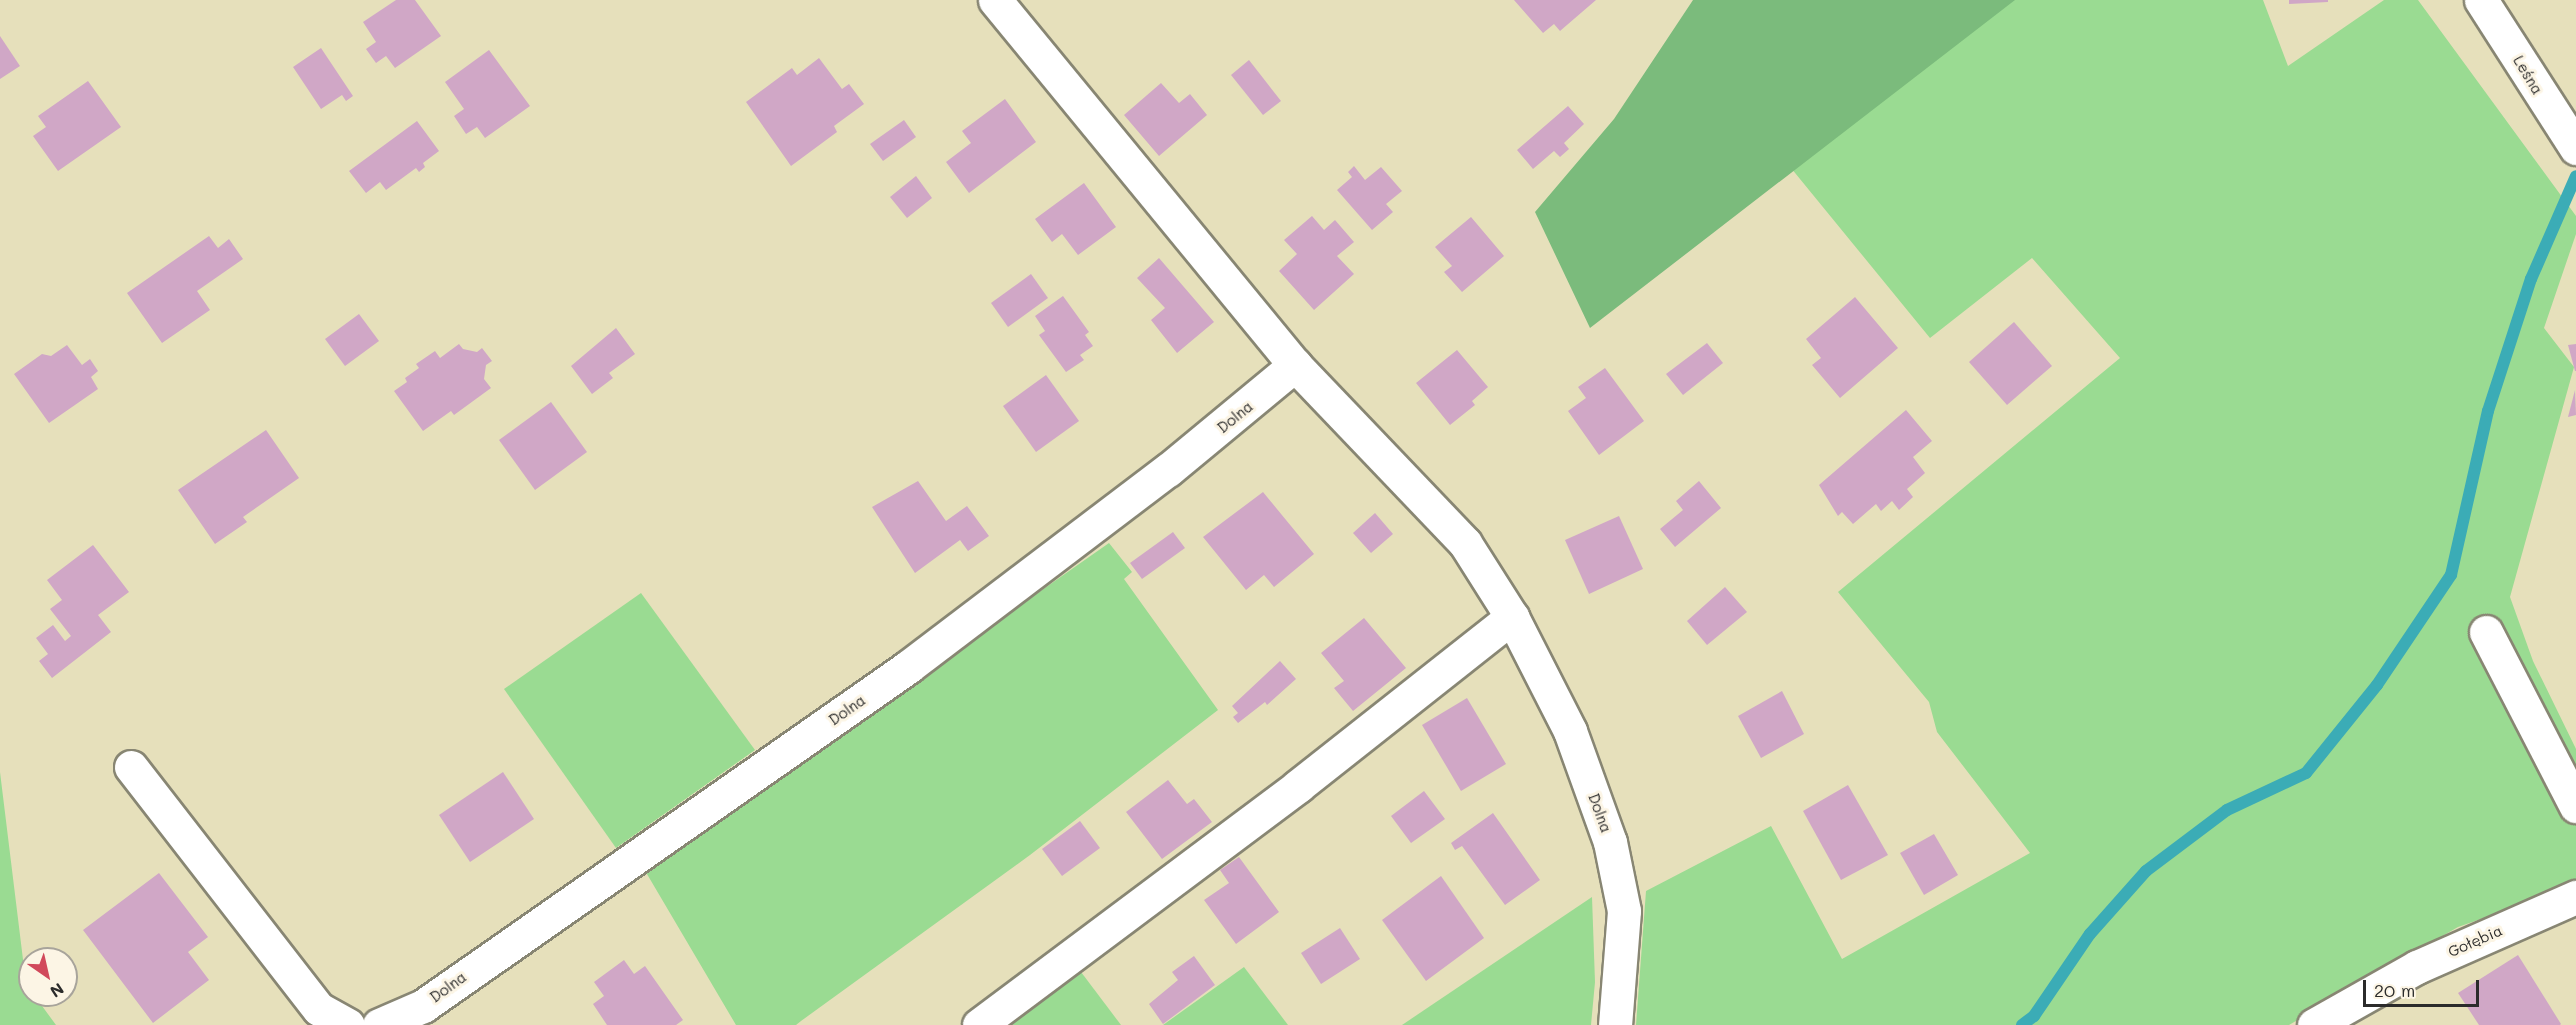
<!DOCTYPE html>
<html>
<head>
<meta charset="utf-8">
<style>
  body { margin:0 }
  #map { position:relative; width:2576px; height:1025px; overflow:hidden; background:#e6e0bb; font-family:Mali,sans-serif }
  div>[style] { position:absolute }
  .green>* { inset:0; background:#9adb92 }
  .forest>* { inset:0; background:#7bbb7c }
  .stream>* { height:12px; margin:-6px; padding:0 6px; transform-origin:6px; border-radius:6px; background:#3bacb6 }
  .building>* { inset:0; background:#d0a7c6 }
  .roads { filter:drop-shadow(2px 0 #888673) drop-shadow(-2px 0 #888673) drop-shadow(0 2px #888673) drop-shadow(0 -2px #888673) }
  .street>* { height:33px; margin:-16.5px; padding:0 16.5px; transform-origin:16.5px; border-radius:16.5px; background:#fff }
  span { translate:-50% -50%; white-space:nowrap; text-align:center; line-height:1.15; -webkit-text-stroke:6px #fcf5e5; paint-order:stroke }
  .street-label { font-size:15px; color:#2b2b2b }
  .north { position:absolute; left:18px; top:947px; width:60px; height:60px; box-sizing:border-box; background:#fcf5e5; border:2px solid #a8a49b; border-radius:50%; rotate:146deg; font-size:16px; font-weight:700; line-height:24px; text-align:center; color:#2b2b2b }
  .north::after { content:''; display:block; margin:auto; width:21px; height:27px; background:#d1495b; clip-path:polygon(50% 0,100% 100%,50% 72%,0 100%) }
  .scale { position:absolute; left:2363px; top:980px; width:116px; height:27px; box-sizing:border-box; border:3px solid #2b2b2b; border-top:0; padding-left:8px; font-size:18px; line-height:21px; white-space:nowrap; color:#2b2b2b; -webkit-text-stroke:4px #fcf5e5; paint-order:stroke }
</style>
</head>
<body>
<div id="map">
  <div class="green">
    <i style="clip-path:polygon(1721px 0,2263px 0,2288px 66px,2384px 0,2418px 0,2576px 216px,2576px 234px,2544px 328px,2574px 367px,2510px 597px,2533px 661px,2576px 749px,2576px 886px,2458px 927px,2289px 1025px,1636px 1025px,1646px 891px,1771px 826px,1842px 959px,2030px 853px,1937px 732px,1929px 702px,1838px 592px,2120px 358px,2032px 258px,1930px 338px,1791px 168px)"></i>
    <i style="clip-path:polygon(1109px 543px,1132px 572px,1124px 579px,1218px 710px,1030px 855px,801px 1021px,796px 1025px,736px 1025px,644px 869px)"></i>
    <i style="clip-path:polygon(641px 593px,755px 750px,616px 848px,504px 689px)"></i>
    <i style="clip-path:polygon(0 772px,26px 984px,30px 995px,34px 995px,56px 1025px,0 1025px)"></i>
    <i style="clip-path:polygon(1592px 897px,1595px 982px,1591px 1025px,1402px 1025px)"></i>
    <i style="clip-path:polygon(1244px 967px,1288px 1025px,1163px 1025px)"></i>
    <i style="clip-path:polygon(1078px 968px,1121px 1025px,980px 1025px)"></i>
  </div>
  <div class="forest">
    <i style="clip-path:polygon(1693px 0,2015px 0,1590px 328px,1535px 212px,1614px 119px)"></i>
  </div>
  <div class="stream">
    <i style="left:2022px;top:1025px;width:15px;rotate:-37deg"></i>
    <i style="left:2034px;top:1016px;width:99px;rotate:-55.7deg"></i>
    <i style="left:2090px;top:934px;width:84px;rotate:-48.4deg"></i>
    <i style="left:2146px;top:871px;width:101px;rotate:-37deg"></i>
    <i style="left:2227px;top:810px;width:87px;rotate:-25.1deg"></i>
    <i style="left:2306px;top:773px;width:113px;rotate:-51.1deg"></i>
    <i style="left:2377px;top:685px;width:133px;rotate:-56.1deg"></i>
    <i style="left:2451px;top:575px;width:168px;rotate:-77.3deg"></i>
    <i style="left:2488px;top:411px;width:139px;rotate:-72deg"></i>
    <i style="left:2531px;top:279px;width:112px;rotate:-66.4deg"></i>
  </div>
  <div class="building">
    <i style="clip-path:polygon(396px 0,415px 0,441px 36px,395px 68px,386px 56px,376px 63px,366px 49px,376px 42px,363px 22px)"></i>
    <i style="clip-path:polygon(1514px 0,1596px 0,1560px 31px,1554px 24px,1543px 33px)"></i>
    <i style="clip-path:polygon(2289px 0,2328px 0,2328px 2px,2289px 4px)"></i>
    <i style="clip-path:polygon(0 36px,20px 66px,0 79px)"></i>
    <i style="clip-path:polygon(321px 48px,353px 96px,346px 101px,342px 95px,321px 109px,293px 67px)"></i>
    <i style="clip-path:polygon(489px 50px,530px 106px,485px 138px,477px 127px,466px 134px,454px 116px,464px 109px,445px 82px)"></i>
    <i style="clip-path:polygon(819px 58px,842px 89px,849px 84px,864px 104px,834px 126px,837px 132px,791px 166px,746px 102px,792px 68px,797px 75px)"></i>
    <i style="clip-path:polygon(1249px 60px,1281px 101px,1263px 115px,1231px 75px)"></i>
    <i style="clip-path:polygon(88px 81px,121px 127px,58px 171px,33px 136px,46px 127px,38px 116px)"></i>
    <i style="clip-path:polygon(1161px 83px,1179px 103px,1190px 94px,1207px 115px,1159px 156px,1124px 115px)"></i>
    <i style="clip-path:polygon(1005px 99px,1036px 142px,969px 193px,946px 162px,971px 143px,962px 131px)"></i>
    <i style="clip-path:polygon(1568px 106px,1584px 124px,1564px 143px,1569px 149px,1560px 157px,1554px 151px,1533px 169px,1517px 150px)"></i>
    <i style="clip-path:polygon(904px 120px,916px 137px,883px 161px,870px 144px)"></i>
    <i style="clip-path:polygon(417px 121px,439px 151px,423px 163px,425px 167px,419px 172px,416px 168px,386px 190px,380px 182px,366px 193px,349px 171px)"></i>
    <i style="clip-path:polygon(1354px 166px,1365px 180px,1381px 167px,1402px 191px,1386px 204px,1393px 212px,1372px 230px,1337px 190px,1352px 177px,1348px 172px)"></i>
    <i style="clip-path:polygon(916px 176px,932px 198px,907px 218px,890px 197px)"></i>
    <i style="clip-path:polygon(1084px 183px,1116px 227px,1078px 255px,1062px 234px,1052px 242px,1035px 219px)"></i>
    <i style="clip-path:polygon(1312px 216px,1324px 230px,1335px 220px,1354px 242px,1337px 256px,1354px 274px,1314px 310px,1279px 271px,1297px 254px,1284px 240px)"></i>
    <i style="clip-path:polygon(1471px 217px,1504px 256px,1462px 292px,1444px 272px,1452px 266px,1435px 247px)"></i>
    <i style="clip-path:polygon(209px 236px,218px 248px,229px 239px,243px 259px,197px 291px,210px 310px,162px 343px,127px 293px)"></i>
    <i style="clip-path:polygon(1159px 258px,1214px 322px,1177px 353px,1151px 320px,1165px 308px,1137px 278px)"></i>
    <i style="clip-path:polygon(1031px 274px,1048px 298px,1008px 327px,991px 303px)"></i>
    <i style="clip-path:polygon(1063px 296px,1089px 332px,1085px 335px,1093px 346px,1080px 355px,1084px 360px,1066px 372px,1039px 335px,1045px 331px,1035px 316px)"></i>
    <i style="clip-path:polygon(1855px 297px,1898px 348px,1840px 398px,1812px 365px,1821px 358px,1806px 339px)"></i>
    <i style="clip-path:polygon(359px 314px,379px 341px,345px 366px,325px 339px)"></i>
    <i style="clip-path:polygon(2014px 322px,2052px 366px,2007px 405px,1969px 362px)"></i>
    <i style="clip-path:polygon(616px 328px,635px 354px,609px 373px,613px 378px,592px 394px,571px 366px)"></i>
    <i style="clip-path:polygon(1707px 343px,1723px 363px,1683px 395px,1666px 374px)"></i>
    <i style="clip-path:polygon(459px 344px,463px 349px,477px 352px,482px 348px,492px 361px,486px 365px,484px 379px,491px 388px,454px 415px,451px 411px,423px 431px,394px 391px,407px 382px,405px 378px,419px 368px,416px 364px,435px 351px,440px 358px)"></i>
    <i style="clip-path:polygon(2576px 344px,2576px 371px,2575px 371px,2568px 345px)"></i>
    <i style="clip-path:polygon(67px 345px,82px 365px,90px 359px,98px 371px,91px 377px,98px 389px,49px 423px,14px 374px,42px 354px,51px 356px)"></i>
    <i style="clip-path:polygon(1457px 350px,1488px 387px,1472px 401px,1475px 405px,1450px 425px,1416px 383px)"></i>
    <i style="clip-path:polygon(1605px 368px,1644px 421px,1599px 455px,1568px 411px,1586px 398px,1578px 387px)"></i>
    <i style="clip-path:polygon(1046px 375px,1079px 421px,1036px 452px,1003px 406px)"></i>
    <i style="clip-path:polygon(2575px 390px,2576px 415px,2568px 417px)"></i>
    <i style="clip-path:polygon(551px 402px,587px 452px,535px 490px,499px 440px)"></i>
    <i style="clip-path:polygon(1906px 410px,1932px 441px,1913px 457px,1925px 473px,1907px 489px,1913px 497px,1899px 510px,1892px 501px,1881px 511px,1876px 504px,1853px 524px,1842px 512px,1838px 516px,1819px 485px)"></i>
    <i style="clip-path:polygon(266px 430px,299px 478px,243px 517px,247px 522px,215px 544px,178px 490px)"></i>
    <i style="clip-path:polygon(918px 481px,946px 521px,967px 506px,989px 536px,968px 551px,960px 540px,915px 573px,872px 507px)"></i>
    <i style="clip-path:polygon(1699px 481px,1721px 508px,1675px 547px,1660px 529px,1683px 510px,1676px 501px)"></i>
    <i style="clip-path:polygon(1263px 492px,1314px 554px,1274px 587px,1264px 575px,1246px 590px,1203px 537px)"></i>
    <i style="clip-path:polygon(1375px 513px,1393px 534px,1371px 553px,1353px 533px)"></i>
    <i style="clip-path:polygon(1619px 516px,1643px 569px,1589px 594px,1565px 540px)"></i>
    <i style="clip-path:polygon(1173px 532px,1185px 548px,1142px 579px,1130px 563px)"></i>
    <i style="clip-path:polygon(93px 545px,129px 592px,98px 615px,111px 632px,52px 678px,39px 661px,48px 654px,36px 638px,53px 625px,65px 641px,71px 636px,50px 609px,62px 600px,47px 580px)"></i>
    <i style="clip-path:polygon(1725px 587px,1747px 612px,1707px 645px,1687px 621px)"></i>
    <i style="clip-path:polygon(1364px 618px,1406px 668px,1353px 711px,1334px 688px,1344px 681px,1321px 653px)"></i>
    <i style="clip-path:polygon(1280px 661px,1296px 679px,1267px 705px,1265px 702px,1238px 723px,1233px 717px,1238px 713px,1232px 706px)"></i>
    <i style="clip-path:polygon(1782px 691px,1804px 734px,1761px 758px,1738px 716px)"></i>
    <i style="clip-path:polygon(1467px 698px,1506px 764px,1461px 791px,1422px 725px)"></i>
    <i style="clip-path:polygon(503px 772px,534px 819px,470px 862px,439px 815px)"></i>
    <i style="clip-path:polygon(1168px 780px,1187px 804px,1194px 799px,1212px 822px,1162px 859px,1126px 812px)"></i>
    <i style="clip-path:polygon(1848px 785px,1888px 855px,1841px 880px,1803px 811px)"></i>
    <i style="clip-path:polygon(1424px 791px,1445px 819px,1411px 843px,1391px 816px)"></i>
    <i style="clip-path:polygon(1493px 813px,1540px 880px,1505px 905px,1462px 846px,1455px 850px,1451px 843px)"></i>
    <i style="clip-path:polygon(1080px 821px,1100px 848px,1062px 876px,1042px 849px)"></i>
    <i style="clip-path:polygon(1934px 834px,1958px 875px,1924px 895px,1900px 853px)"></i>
    <i style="clip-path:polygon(1239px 857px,1279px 912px,1236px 944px,1204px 900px,1229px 883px,1220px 870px)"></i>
    <i style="clip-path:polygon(159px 873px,208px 937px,188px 952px,209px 980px,153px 1023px,83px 930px)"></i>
    <i style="clip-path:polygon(1441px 876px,1484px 938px,1426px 981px,1382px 920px)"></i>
    <i style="clip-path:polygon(1340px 928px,1360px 959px,1321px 984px,1301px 953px)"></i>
    <i style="clip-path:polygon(2518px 955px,2561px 1024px,2560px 1025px,2479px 1025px,2458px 993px)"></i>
    <i style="clip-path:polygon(1194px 956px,1215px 985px,1163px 1024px,1149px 1004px,1178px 980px,1172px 972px)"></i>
    <i style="clip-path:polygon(624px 960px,634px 974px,645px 966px,683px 1020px,676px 1025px,607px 1025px,593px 1004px,604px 996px,594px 982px)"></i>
  </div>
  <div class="roads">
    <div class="street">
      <i style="left:995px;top:0;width:472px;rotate:50.6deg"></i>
      <i style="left:1295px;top:365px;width:246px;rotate:46.3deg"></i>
      <i style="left:1465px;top:543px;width:88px;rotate:57.6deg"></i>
      <i style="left:1512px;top:617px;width:128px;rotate:63deg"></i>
      <i style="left:1570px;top:731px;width:118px;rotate:70.2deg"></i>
      <i style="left:1610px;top:842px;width:70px;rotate:78.5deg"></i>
      <i style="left:1624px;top:911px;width:114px;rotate:94.5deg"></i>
      <i style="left:2481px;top:0;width:176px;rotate:57.3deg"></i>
      <i style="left:2486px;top:632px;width:196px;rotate:62.7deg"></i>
      <i style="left:131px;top:767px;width:306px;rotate:52.2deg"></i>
      <i style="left:319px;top:1009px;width:33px;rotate:29deg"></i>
      <i style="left:379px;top:1025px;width:48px;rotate:-23.4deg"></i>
      <i style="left:423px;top:1006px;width:592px;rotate:-34.95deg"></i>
      <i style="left:908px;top:667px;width:326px;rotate:-37.2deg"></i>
      <i style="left:1168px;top:470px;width:165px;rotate:-39.6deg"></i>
      <i style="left:979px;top:1025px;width:399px;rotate:-36.8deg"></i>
      <i style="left:1298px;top:786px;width:273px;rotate:-38.3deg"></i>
      <i style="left:2314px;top:1025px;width:118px;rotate:-29.4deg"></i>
      <i style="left:2417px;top:967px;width:174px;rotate:-23.8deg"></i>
    </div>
  </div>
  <div class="street-label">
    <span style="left:2528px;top:75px;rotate:59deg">Leśna</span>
    <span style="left:1235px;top:417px;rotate:-39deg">Dolna</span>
    <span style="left:847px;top:710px;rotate:-35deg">Dolna</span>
    <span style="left:1600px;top:813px;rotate:70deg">Dolna</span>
    <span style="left:2475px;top:941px;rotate:-24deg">Gołębia</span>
    <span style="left:448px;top:987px;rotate:-36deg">Dolna</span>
  </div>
  <div class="north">N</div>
  <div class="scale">20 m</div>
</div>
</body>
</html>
